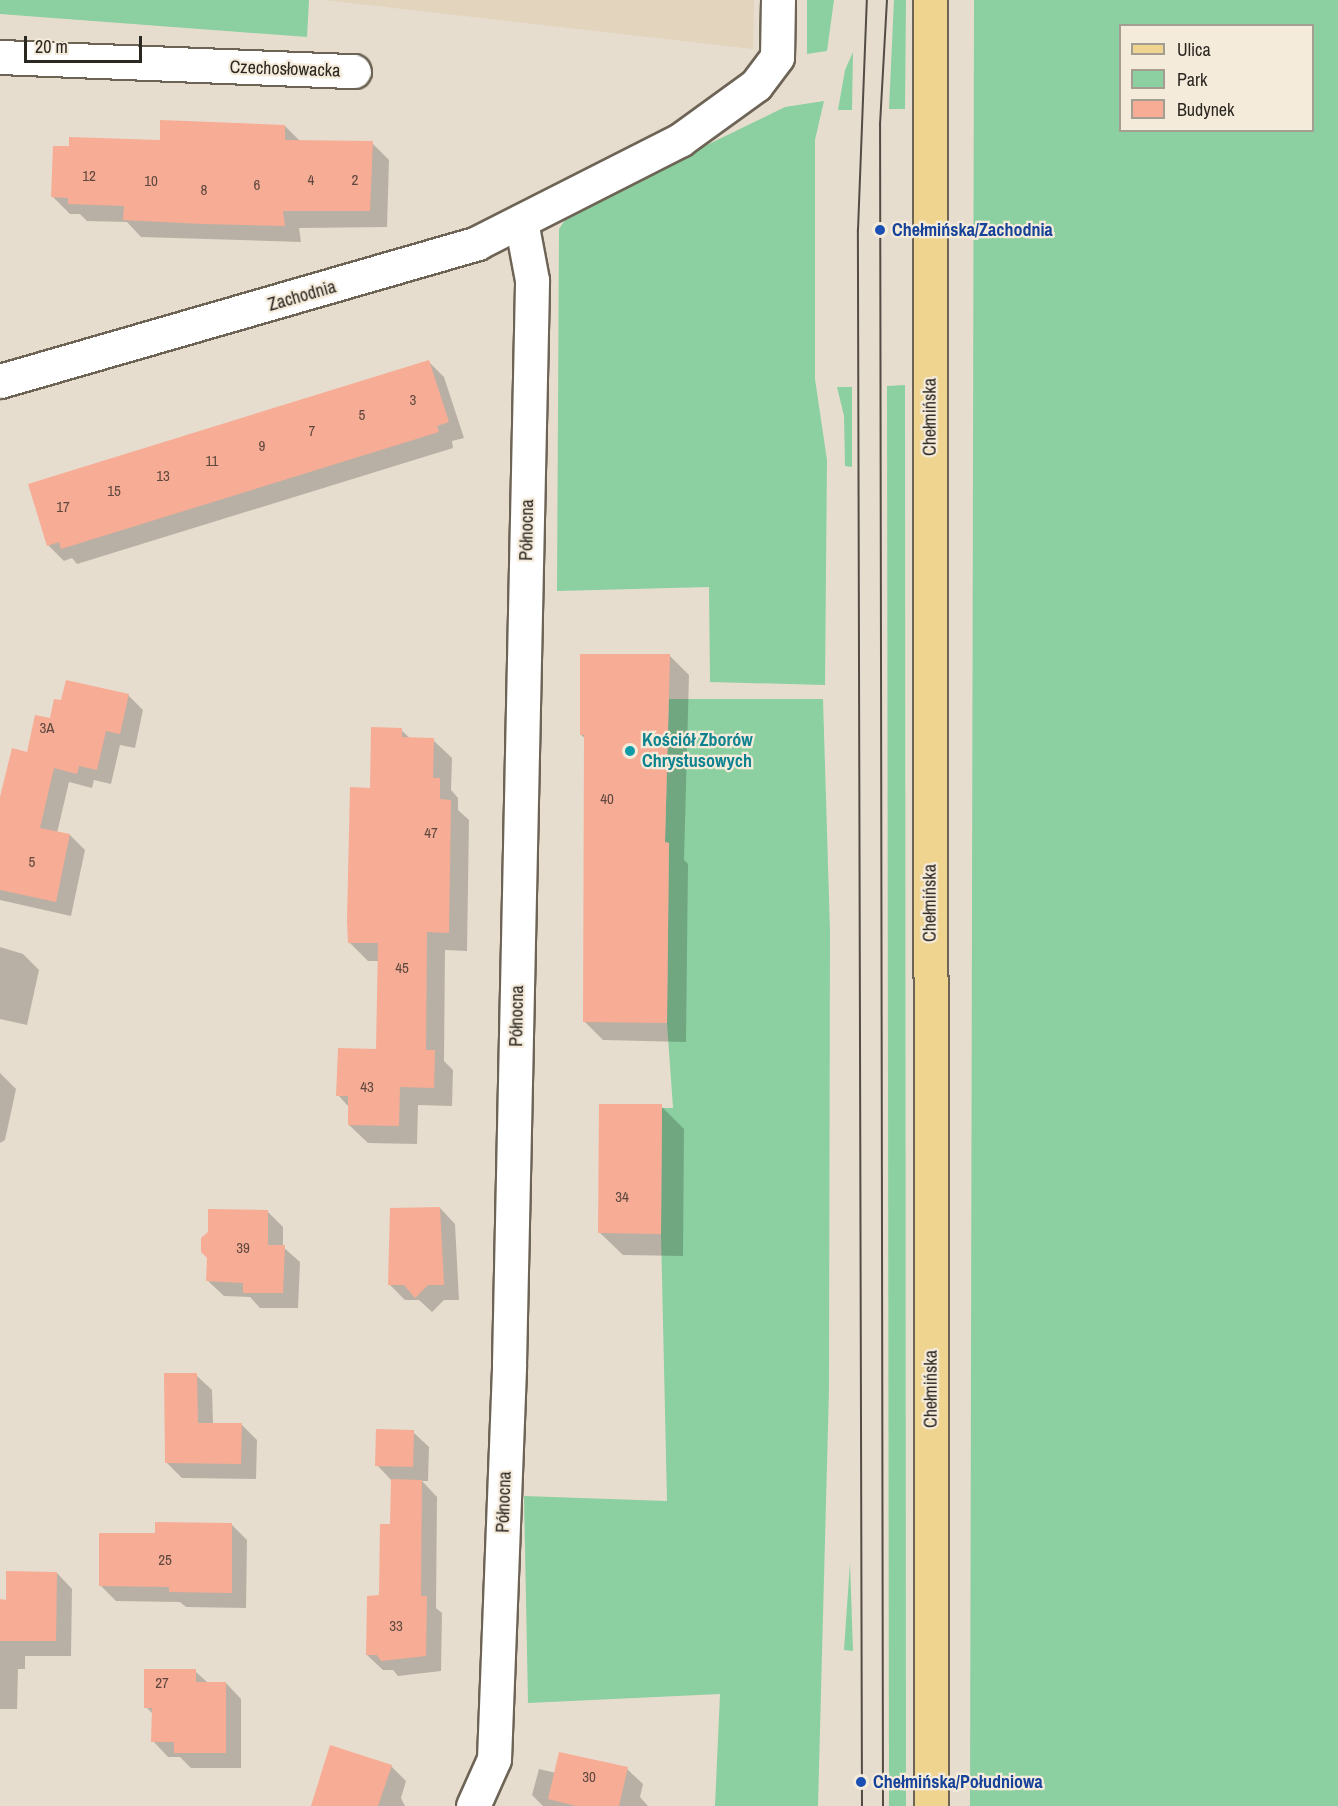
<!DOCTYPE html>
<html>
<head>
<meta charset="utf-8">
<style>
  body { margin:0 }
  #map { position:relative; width:1338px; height:1806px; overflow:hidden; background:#e7ddce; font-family:"Archivo Narrow",sans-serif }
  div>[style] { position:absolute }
  .built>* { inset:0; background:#e2d4bd }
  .green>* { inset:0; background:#8cd0a1 }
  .shadow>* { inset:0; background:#0003 }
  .building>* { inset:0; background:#f7ac96 }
  .roads { filter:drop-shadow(2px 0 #6d6456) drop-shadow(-2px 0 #6d6456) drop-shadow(0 2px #6d6456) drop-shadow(0 -2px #6d6456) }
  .minor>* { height:33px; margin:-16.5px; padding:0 16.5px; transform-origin:16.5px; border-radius:16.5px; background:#fff }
  .major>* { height:33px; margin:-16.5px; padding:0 16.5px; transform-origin:16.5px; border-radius:16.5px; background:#efd48f }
  .tram>* { height:1.5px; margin:-0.75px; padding:0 0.75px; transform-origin:0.75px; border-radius:0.75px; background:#524c45 }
  .dots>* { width:16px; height:16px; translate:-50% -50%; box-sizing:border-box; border:3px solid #f5ebdb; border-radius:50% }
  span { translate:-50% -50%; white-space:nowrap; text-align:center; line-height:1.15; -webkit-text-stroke:4.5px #f5ebdb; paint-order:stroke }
  .number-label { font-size:15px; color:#5e483e }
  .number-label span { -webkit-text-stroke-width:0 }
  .street-label { font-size:18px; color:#2b2721 }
  .transit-label { font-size:18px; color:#164399; font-weight:700 }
  .left { translate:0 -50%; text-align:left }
  .culture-label { font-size:18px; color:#0d838f; font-weight:700 }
  .legend { position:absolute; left:1119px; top:24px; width:195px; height:108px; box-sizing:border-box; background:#f5ebdb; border:2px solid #a49d91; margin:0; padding:8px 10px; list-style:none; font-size:18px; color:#2b2721 }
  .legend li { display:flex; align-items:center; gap:12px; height:30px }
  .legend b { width:30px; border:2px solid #a49d91 }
  .scale { position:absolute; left:24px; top:36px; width:118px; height:27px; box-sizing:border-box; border:3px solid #2b2721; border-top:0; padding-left:8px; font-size:18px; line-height:21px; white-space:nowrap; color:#2b2721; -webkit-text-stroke:4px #f5ebdb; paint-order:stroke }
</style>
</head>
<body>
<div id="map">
  <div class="built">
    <i style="clip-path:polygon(324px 0,754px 0,753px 49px)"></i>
  </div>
  <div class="green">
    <i style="clip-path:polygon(0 0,309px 0,307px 37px,0 14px)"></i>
    <i style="clip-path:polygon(807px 0,834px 0,827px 51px,807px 54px)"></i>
    <i style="clip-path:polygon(894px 0,906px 0,905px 109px,889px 109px)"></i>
    <i style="clip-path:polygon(evenodd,974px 0,1338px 0,1338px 1806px,970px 1806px,974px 0,1120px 26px,1312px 26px,1312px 130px,1120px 130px,1120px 26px)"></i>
    <i style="clip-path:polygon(853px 52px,852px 110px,838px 110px,845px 70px)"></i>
    <i style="clip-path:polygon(824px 101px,815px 140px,815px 379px,827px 460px,825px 685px,710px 682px,709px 587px,557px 591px,559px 229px,571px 211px,785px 107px)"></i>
    <i style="clip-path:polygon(905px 385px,906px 1806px,889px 1806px,887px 386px)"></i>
    <i style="clip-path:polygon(837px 387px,852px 387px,852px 467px,845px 466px,844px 416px)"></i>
    <i style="clip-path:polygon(669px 699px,823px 699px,830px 931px,829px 1389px,818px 1806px,715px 1806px,720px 1694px,528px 1703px,524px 1496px,667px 1501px,661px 1234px,662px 1108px,673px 1108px,667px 1023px,669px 843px,665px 842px)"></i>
    <i style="clip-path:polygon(850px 1563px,853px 1651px,844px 1650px)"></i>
  </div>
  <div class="shadow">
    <i style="clip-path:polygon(285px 126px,300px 141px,372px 143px,389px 160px,387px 227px,299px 228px,301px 242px,141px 237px,127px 222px,87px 221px,80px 214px,70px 214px,53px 197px,161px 141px)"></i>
    <i style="clip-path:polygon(429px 362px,444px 377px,464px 438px,452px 441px,453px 448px,77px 564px,72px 558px,64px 561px,48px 545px)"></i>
    <i style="clip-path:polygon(670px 656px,689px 675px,684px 860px,688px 864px,686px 1042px,603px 1040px,584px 1021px,586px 739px,581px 735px)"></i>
    <i style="clip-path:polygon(128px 695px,143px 710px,135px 748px,120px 745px,111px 784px,94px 780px,92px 788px,69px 782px,57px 833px,70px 835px,85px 850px,71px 916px,0 900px,0 803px,28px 753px,51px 720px)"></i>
    <i style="clip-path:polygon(401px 730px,411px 739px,433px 740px,452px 758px,451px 790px,458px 798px,458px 810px,469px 820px,467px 951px,445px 950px,444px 1061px,453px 1070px,452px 1106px,418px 1105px,417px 1144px,368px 1143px,349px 1125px,349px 1107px,338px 1095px,377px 1050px,379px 961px,368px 961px,349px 942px,372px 789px)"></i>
    <i style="clip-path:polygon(0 947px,23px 954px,39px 970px,27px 1025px,0 1019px)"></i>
    <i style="clip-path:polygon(0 1073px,16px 1089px,5px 1140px,0 1143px)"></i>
    <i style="clip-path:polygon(661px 1106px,684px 1129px,683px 1256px,623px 1255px,599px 1232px)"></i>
    <i style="clip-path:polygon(440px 1208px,455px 1224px,459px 1300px,444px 1300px,432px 1312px,419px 1300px,405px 1300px,389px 1284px)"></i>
    <i style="clip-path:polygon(268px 1212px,283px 1227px,283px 1247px,300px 1262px,298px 1308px,260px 1308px,250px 1297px,224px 1296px,208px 1281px)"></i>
    <i style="clip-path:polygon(196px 1375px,212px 1390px,213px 1424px,242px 1425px,257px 1440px,256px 1479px,182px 1478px,167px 1463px)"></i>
    <i style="clip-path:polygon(413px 1432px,429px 1447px,428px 1481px,422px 1481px,437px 1497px,436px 1608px,442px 1613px,441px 1671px,398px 1676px,393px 1670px,383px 1670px,367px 1655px,392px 1526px,392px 1481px,377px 1465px)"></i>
    <i style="clip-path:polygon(231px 1524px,247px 1540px,246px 1608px,186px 1607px,180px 1602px,116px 1601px,100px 1585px,156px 1535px)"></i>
    <i style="clip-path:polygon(57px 1573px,72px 1589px,71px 1656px,25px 1656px,25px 1669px,18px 1669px,17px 1709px,0 1709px,0 1601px,7px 1601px)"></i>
    <i style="clip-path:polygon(195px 1671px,208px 1683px,226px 1683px,241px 1699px,241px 1768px,191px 1768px,180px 1757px,168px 1757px,153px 1741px,153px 1714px,146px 1707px)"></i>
    <i style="clip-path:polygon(391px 1766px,406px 1781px,401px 1798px,405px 1806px,312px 1806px)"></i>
    <i style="clip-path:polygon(539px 1769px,556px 1773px,627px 1769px,643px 1784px,640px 1797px,648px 1806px,543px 1806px,532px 1795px)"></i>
  </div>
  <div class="building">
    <i style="clip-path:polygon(160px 120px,285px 125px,285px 140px,373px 141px,370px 211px,283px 211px,285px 226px,202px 224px,123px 220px,124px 206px,68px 204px,68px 198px,51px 197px,53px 146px,69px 146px,69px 137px,160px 140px)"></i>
    <i style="clip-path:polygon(429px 360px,449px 422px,437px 426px,439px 432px,61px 549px,59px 542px,47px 546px,28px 484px)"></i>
    <i style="clip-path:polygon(580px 654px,670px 654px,665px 842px,669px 843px,667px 1023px,583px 1022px,584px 735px,580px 735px)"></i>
    <i style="clip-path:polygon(66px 680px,129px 694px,120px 734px,106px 731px,97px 770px,79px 766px,77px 774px,54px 768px,40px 828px,70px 834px,56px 902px,0 890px,0 797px,12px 748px,27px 752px,35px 715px,50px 718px,54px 699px,61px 700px)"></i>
    <i style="clip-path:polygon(371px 727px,402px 728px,402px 737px,434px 738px,433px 778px,440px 778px,440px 799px,451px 800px,449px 933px,427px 932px,426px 1050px,435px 1050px,434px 1088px,400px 1087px,399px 1126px,348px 1125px,348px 1096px,336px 1096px,338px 1048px,376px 1049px,378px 943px,348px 943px,347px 920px,350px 787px,370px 788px)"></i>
    <i style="clip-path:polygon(599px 1104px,662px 1104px,661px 1234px,598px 1233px)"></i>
    <i style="clip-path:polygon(440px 1207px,444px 1285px,428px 1285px,415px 1298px,404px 1285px,388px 1285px,390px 1208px)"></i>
    <i style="clip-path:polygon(208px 1209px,268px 1210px,268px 1245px,285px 1245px,283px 1293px,243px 1293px,243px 1283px,206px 1281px,207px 1258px,201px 1252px,201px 1238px,208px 1232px)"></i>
    <i style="clip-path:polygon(164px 1373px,197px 1373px,198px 1423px,242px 1423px,241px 1464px,165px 1463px)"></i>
    <i style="clip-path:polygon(376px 1429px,414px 1430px,413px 1467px,375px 1466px)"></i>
    <i style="clip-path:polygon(391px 1479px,422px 1480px,421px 1596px,427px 1596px,426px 1656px,381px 1661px,377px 1655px,366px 1655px,367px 1596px,379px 1595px,380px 1524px,390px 1524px)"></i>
    <i style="clip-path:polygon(155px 1522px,232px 1523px,232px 1593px,169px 1592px,169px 1587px,99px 1586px,99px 1533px,155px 1533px)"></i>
    <i style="clip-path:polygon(6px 1571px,57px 1572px,56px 1641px,0 1641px,0 1599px,6px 1600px)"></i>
    <i style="clip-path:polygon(144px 1669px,196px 1669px,196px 1682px,226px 1682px,226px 1753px,174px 1753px,174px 1742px,151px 1742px,152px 1708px,144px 1708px)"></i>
    <i style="clip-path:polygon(330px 1745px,392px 1765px,378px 1806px,311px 1806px)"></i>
    <i style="clip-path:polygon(559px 1752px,628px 1767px,619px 1806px,576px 1806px,548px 1799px)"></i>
  </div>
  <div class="roads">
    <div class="minor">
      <i style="left:0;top:57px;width:354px;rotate:2.3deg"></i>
      <i style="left:0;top:381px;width:497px;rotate:-16.1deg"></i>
      <i style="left:477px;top:243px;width:228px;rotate:-26.9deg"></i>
      <i style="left:680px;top:140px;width:94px;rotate:-35.9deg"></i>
      <i style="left:756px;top:85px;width:35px;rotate:-53deg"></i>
      <i style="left:777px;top:57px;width:57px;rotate:-89deg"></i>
      <i style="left:473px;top:1806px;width:51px;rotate:-65.9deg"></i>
      <i style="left:494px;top:1759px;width:395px;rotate:-87.8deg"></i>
      <i style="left:509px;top:1364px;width:1084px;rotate:-88.78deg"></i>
      <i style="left:532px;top:280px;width:60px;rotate:-100.6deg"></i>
    </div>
    <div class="major">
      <i style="left:930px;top:0;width:1806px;rotate:89.97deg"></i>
    </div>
  </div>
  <div class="tram">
    <i style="left:862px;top:1806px;width:1576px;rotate:-90.15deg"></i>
    <i style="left:858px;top:230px;width:230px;rotate:-87.8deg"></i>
    <i style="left:883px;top:1806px;width:1681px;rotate:-90.1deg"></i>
    <i style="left:880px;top:125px;width:125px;rotate:-86.8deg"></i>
  </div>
  <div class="dots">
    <i style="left:880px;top:230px;background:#1a4fb4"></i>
    <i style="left:630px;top:751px;background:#0f9aa8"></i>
    <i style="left:861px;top:1782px;background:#1a4fb4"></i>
  </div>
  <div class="number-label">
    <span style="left:89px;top:176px">12</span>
    <span style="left:311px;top:180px">4</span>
    <span style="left:355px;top:180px">2</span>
    <span style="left:151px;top:181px">10</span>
    <span style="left:257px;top:185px">6</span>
    <span style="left:204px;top:190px">8</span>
    <span style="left:413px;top:400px">3</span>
    <span style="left:362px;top:415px">5</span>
    <span style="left:312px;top:431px">7</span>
    <span style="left:262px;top:446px">9</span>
    <span style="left:212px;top:461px">11</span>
    <span style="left:163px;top:476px">13</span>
    <span style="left:114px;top:491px">15</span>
    <span style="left:63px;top:507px">17</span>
    <span style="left:47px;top:728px">3A</span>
    <span style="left:607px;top:799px">40</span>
    <span style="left:431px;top:833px">47</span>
    <span style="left:32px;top:862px">5</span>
    <span style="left:402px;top:968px">45</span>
    <span style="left:367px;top:1087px">43</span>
    <span style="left:622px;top:1197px">34</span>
    <span style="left:243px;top:1248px">39</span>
    <span style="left:165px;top:1560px">25</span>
    <span style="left:396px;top:1626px">33</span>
    <span style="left:162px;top:1683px">27</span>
    <span style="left:589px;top:1777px">30</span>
  </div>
  <div class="street-label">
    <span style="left:285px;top:69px;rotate:2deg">Czechosłowacka</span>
    <span style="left:302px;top:296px;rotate:-16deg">Zachodnia</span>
    <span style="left:930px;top:417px;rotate:-90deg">Chełmińska</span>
    <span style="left:527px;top:530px;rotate:-89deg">Północna</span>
    <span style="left:930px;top:903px;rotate:-90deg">Chełmińska</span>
    <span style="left:517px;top:1016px;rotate:-89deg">Północna</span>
    <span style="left:931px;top:1389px;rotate:-90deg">Chełmińska</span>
    <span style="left:504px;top:1502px;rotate:-88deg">Północna</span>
  </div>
  <div class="transit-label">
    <span class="left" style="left:892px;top:230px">Chełmińska/Zachodnia</span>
    <span class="left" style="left:873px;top:1782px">Chełmińska/Południowa</span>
  </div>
  <div class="culture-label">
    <span class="left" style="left:642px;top:751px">Kościół Zborów<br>Chrystusowych</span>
  </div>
  <ul class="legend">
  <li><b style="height:8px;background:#efd48f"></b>Ulica</li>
  <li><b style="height:16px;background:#8cd0a1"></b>Park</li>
  <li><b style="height:16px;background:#f7ac96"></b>Budynek</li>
  </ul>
  <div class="scale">20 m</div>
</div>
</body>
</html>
